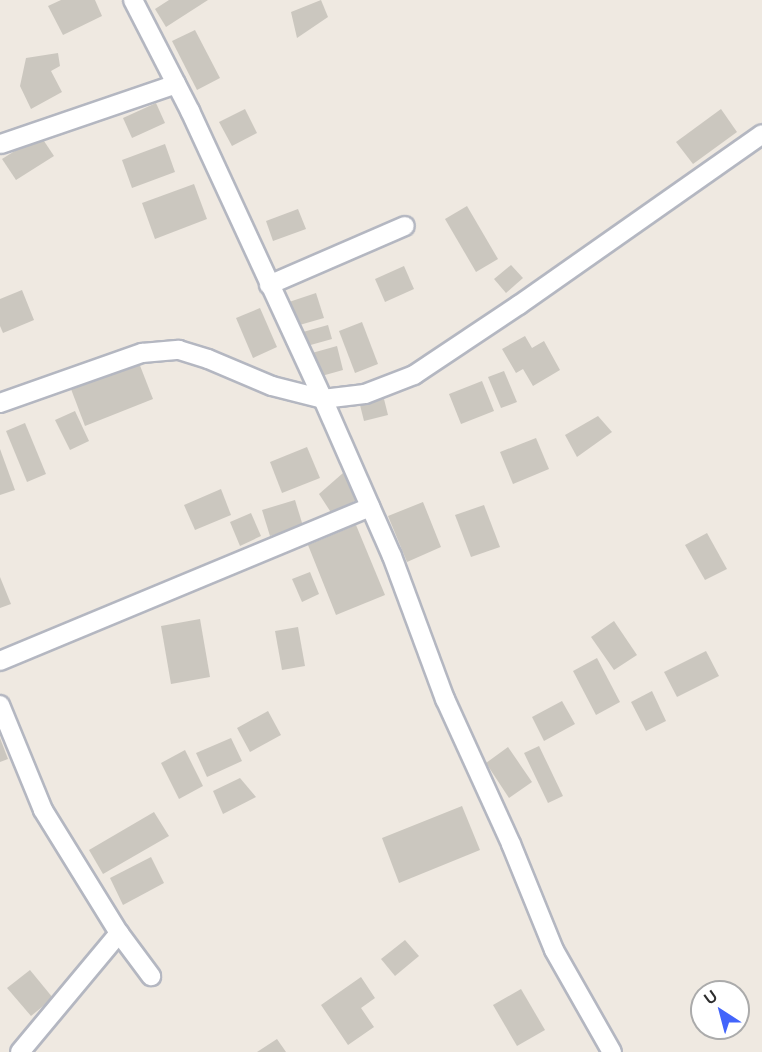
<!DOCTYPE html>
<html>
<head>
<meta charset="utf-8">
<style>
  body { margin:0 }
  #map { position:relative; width:762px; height:1052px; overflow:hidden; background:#efe9e1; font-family:Lato,sans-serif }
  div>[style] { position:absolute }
  .building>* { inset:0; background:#cbc7bf }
  .roads { filter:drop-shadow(2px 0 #b4b7c1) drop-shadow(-2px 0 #b4b7c1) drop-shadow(0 2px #b4b7c1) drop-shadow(0 -2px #b4b7c1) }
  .street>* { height:18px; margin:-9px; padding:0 9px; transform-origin:9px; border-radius:9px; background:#fff }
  span { translate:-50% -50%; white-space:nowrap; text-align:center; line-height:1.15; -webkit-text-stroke:5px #fff; paint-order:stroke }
  .north { position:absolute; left:690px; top:980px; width:60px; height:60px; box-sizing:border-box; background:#fff; border:2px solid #ababab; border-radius:50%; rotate:324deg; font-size:16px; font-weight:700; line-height:24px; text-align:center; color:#2e2e2e }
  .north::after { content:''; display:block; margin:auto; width:21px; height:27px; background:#4264fb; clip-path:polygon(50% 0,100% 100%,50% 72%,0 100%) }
</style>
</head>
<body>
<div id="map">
  <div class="building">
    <i style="clip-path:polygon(61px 0,95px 0,102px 16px,63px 35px,48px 6px)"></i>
    <i style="clip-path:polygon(169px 0,208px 0,166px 27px,155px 9px)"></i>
    <i style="clip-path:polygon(321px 0,328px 17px,297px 38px,291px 12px)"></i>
    <i style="clip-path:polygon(195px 30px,220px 78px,197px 90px,172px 41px)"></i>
    <i style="clip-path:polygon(58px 53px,60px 66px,51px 71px,62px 92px,31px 109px,20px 86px,26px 58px)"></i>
    <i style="clip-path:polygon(156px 103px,165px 123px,132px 138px,123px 118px)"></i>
    <i style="clip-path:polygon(245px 109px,257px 133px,232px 146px,219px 122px)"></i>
    <i style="clip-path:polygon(721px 109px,737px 132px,693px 164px,676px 142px)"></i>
    <i style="clip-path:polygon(40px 135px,54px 156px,16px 180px,2px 159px)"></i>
    <i style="clip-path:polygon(165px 144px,175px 172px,132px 188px,122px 160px)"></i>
    <i style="clip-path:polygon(194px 184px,207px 219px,155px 239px,142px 203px)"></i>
    <i style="clip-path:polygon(467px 206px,498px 259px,476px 272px,445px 219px)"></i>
    <i style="clip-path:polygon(298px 209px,306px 229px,273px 241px,266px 221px)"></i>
    <i style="clip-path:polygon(511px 265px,523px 278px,506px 293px,494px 279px)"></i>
    <i style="clip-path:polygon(404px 266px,414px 289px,385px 302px,375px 279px)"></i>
    <i style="clip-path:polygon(22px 290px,34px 320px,3px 333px,0 326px,0 299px)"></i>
    <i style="clip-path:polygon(316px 293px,324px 318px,296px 326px,289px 302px)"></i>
    <i style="clip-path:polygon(260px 308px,277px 347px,253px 358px,236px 318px)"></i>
    <i style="clip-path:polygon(362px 322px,378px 364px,355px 373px,339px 331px)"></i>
    <i style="clip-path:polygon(328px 325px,332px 339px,307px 346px,303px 332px)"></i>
    <i style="clip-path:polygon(525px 336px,532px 348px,544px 341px,560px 370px,533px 386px,523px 369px,516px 373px,502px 349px)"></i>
    <i style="clip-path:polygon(337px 346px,343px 370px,318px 377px,312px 353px)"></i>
    <i style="clip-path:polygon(139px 363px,153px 399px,85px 426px,71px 389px)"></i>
    <i style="clip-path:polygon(504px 371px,517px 402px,501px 408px,488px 377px)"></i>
    <i style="clip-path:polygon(482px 381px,494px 411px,461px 424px,449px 394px)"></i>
    <i style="clip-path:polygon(384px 399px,388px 415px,364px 421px,360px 405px)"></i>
    <i style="clip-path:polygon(75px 411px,89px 441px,70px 450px,55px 420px)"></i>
    <i style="clip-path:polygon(598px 416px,612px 432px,577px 457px,565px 435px)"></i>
    <i style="clip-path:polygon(25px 423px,46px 474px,27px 482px,6px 431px)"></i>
    <i style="clip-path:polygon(536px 438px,549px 469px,513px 484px,500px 452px)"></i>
    <i style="clip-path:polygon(307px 447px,320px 478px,282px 493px,270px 462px)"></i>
    <i style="clip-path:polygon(0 449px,15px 490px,0 495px)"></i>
    <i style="clip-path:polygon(343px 473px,358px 499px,332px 514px,319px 494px)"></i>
    <i style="clip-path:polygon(221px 489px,231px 515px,195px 530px,184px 505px)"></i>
    <i style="clip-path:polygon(295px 500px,303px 526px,270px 536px,262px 510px)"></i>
    <i style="clip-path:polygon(423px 502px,441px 547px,407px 562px,388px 516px)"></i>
    <i style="clip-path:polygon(484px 505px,500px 547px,471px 557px,455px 515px)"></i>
    <i style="clip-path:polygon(251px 513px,261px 536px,240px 546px,230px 522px)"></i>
    <i style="clip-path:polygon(356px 525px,385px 595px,336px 615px,308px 545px)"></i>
    <i style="clip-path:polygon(707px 533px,727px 569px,705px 580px,685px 545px)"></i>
    <i style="clip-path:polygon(310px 572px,319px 594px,302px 602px,292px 579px)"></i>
    <i style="clip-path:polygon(0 577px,11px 604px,0 608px)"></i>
    <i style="clip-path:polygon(200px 619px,210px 677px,171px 684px,161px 626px)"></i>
    <i style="clip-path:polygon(614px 621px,637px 655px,614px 670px,591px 637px)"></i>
    <i style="clip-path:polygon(298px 627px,305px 666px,282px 670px,275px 631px)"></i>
    <i style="clip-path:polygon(706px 651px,719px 676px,677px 697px,664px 672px)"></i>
    <i style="clip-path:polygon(597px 658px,620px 702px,596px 715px,573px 671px)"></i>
    <i style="clip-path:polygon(652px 691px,666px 721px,646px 731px,631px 702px)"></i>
    <i style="clip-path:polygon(562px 701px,575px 724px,544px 741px,532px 717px)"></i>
    <i style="clip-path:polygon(268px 711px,281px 735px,250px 752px,237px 728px)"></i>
    <i style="clip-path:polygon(0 738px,8px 759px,0 762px)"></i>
    <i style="clip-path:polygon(231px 738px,242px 761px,207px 777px,196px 753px)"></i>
    <i style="clip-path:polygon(539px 746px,563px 796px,548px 803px,524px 753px)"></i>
    <i style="clip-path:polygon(508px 747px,532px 782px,509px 798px,486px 763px)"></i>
    <i style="clip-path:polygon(185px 750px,203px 786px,179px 799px,161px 763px)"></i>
    <i style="clip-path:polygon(240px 778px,256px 797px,223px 814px,213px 791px)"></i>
    <i style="clip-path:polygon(462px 806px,480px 850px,399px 883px,382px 838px)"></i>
    <i style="clip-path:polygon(154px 812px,169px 836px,103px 874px,89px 850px)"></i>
    <i style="clip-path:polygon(151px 857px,164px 883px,123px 905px,110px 878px)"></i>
    <i style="clip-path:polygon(405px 940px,419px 956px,395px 976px,381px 959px)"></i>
    <i style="clip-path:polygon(30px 970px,53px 998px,31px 1016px,7px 988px)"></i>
    <i style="clip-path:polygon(361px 977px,375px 998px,361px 1008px,374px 1027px,348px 1045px,321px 1005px)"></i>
    <i style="clip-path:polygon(521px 989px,545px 1030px,517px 1046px,493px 1005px)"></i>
    <i style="clip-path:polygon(277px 1039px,286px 1052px,257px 1052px)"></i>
  </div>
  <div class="roads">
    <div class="street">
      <i style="left:133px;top:0;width:125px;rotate:62.8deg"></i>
      <i style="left:190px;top:111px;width:317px;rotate:65.2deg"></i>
      <i style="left:323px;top:399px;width:171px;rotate:66.3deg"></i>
      <i style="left:392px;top:556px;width:153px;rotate:69.7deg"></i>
      <i style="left:445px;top:699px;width:159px;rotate:65.5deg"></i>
      <i style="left:511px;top:844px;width:114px;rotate:67.9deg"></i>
      <i style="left:554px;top:950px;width:117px;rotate:60.4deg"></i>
      <i style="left:1px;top:144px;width:185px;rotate:-18.9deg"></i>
      <i style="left:269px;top:285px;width:148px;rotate:-23.5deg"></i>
      <i style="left:0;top:403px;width:151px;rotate:-19.4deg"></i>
      <i style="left:142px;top:353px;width:37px;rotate:-5deg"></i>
      <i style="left:179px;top:350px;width:30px;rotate:17deg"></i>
      <i style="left:208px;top:359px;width:69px;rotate:22.9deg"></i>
      <i style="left:272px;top:386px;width:53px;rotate:14.3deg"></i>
      <i style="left:323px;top:399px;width:42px;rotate:-6.8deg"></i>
      <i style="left:365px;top:394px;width:53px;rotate:-21.2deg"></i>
      <i style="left:414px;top:375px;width:126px;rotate:-33.7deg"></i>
      <i style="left:519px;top:305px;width:297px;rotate:-35.1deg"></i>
      <i style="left:0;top:661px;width:401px;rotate:-22.6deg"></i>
      <i style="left:0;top:705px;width:113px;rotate:67.7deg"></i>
      <i style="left:43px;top:810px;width:145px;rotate:58.3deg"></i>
      <i style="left:119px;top:933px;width:54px;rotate:53.3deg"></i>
      <i style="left:20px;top:1052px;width:155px;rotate:-50.2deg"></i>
    </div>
  </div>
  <div class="north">U</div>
</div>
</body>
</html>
